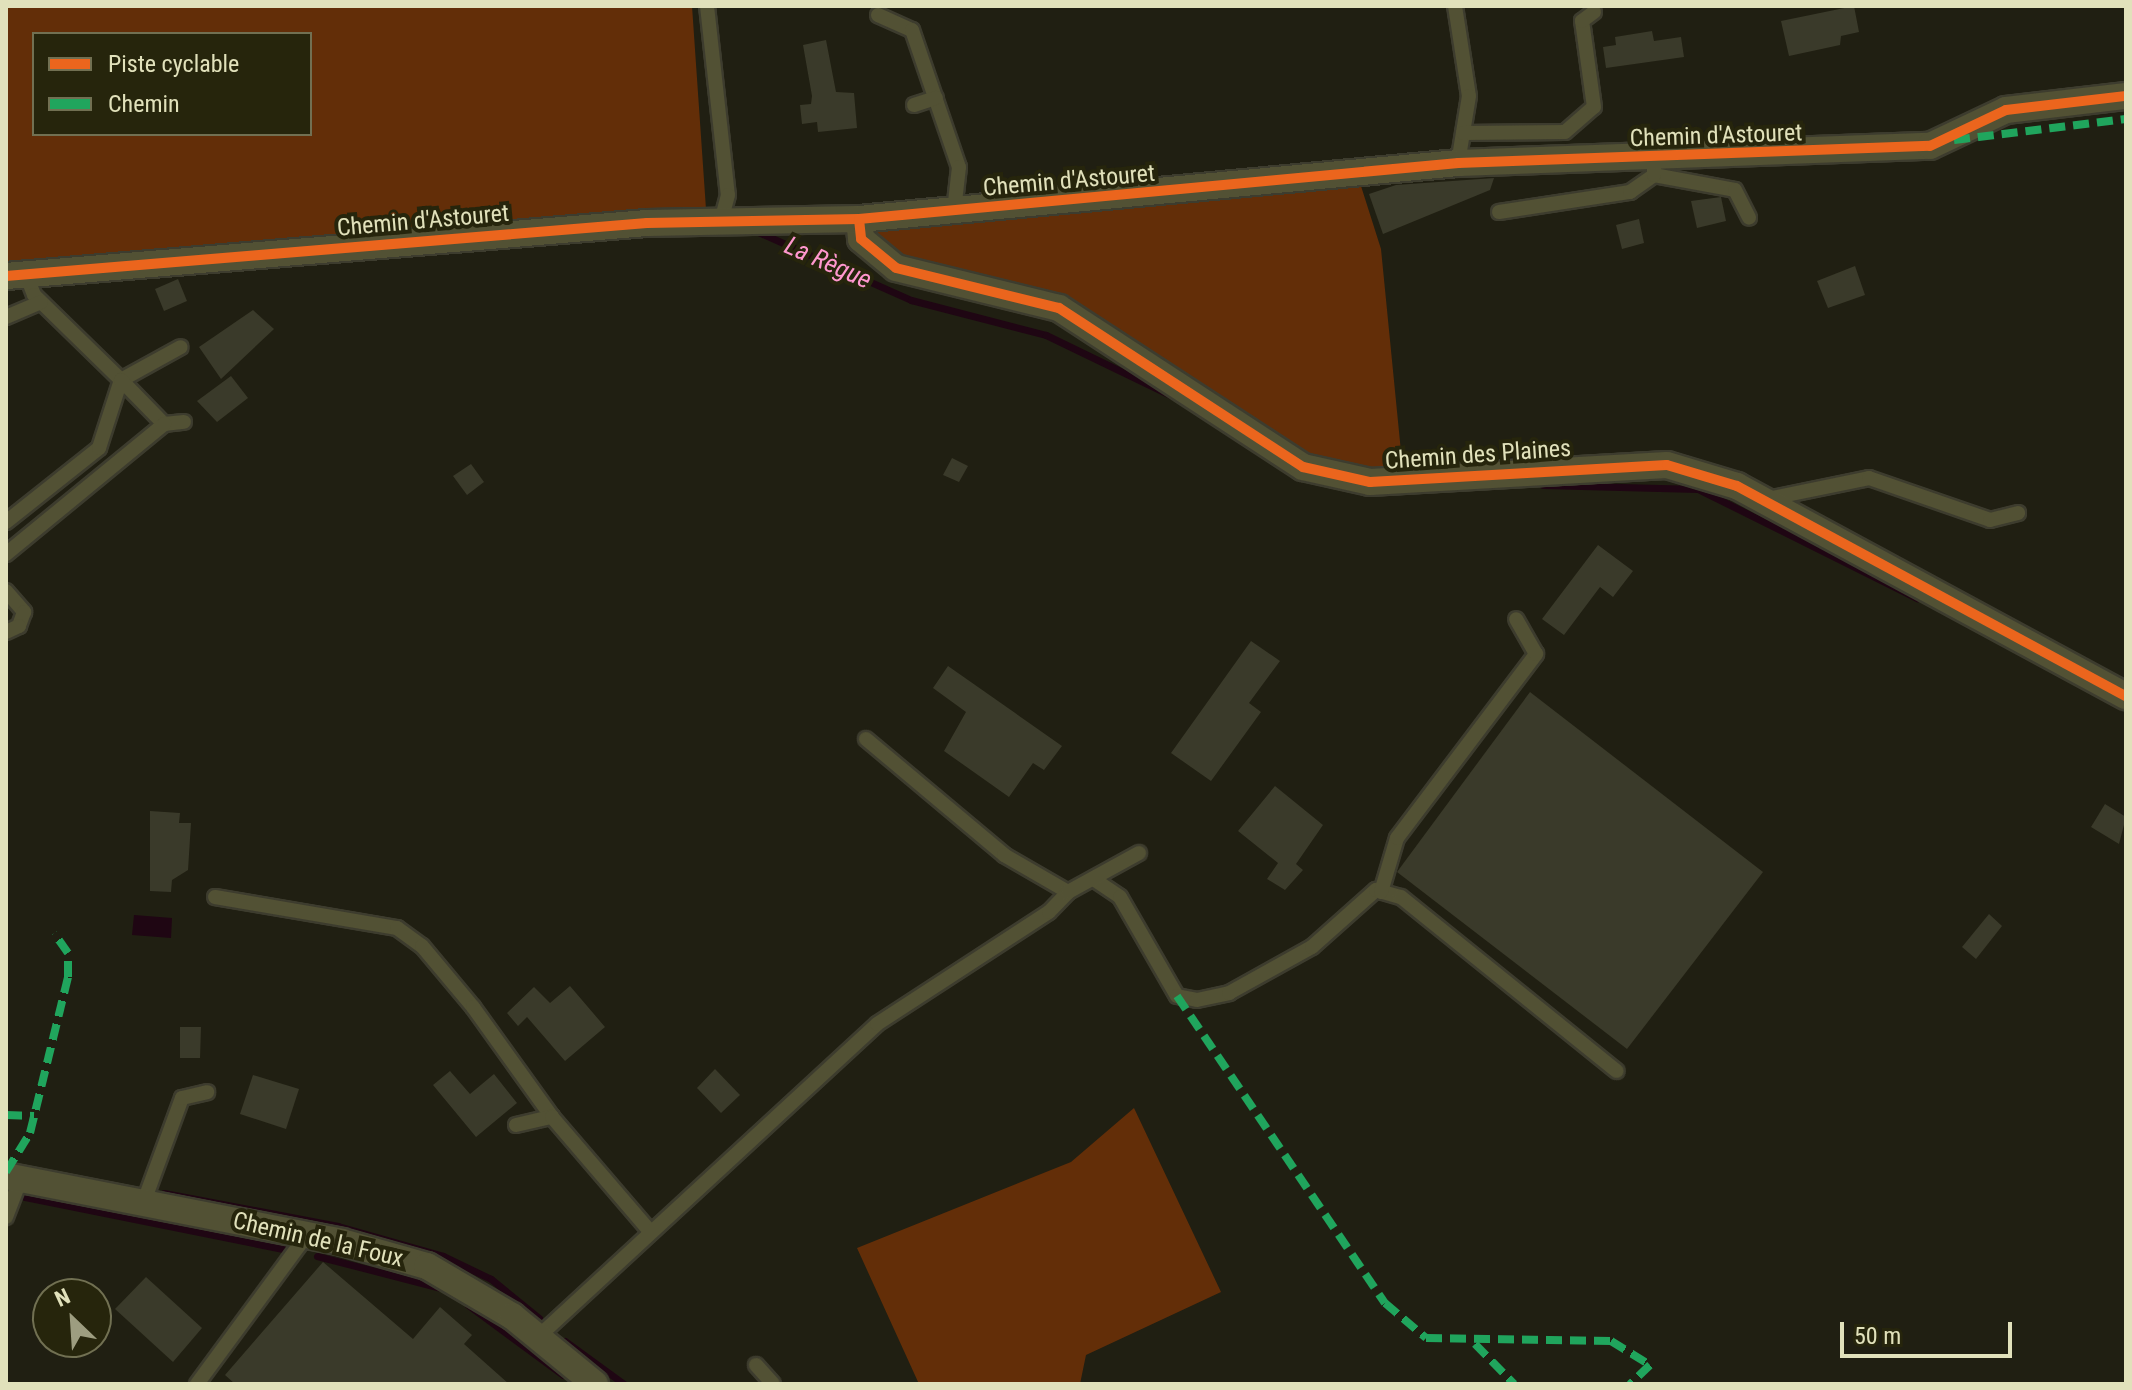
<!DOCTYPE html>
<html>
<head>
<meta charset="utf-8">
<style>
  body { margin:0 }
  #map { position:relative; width:2132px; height:1390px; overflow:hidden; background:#201f12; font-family:"Roboto Condensed",sans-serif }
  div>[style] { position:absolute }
  .green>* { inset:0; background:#632e08 }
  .water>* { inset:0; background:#1f0613 }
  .stream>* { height:7px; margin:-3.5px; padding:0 3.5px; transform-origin:3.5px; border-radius:3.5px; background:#1f0613 }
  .building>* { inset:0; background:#3a3a2a }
  .roads { filter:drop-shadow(2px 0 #3d3c2e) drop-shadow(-2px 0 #3d3c2e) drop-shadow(0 2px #3d3c2e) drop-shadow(0 -2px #3d3c2e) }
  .lane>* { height:14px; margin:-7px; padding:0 7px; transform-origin:7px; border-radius:7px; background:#525134 }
  .street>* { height:26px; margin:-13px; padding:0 13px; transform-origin:13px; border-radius:13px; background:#525134 }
  .quiet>* { height:8px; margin-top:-4px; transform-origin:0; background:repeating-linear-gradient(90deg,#20a55d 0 16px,transparent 0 24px) }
  .cycleway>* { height:10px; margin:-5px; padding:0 5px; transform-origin:5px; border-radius:5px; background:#eb651d }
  span { translate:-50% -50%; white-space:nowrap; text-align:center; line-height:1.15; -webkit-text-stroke:8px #26250c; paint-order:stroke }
  .street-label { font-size:24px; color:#e1e1bb }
  .water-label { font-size:26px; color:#ff97ce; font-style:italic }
  .frame { position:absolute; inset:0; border:8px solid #e1e1bb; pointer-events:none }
  .legend { position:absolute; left:32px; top:32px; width:280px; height:104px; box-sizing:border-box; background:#26250c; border:2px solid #717052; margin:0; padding:10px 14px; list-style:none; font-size:24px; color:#e1e1bb }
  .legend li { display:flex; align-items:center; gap:16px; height:40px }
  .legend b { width:40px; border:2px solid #717052 }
  .north { position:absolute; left:32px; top:1278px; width:80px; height:80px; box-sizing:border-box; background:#26250c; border:2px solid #717052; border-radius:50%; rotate:335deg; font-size:22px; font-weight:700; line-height:32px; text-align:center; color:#e1e1bb }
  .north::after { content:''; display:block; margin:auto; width:28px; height:36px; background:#9d9d80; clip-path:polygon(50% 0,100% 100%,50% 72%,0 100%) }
  .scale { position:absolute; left:1840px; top:1322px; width:172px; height:36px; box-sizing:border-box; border:4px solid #e1e1bb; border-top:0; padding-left:10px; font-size:24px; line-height:28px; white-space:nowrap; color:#e1e1bb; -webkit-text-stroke:6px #26250c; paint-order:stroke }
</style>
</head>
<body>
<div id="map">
  <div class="green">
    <i style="clip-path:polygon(evenodd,6px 6px,692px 6px,706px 209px,6px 262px,6px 6px,34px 34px,310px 34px,310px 134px,34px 134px,34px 34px)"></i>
    <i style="clip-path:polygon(1361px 186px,1381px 249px,1403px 472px,1316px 461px,1058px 300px,901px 261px,867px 229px)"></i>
    <i style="clip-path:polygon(1134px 1108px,1221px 1292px,1086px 1355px,1080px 1384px,919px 1384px,857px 1248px,1071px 1162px)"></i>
  </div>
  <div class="water">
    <i style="clip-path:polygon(134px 915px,172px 918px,171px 938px,132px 935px)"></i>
  </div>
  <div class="stream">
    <i style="left:756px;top:231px;width:170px;rotate:24deg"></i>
    <i style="left:911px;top:300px;width:139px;rotate:14.5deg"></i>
    <i style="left:1046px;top:335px;width:142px;rotate:25.8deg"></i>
    <i style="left:1543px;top:485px;width:155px;rotate:1.5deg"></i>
    <i style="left:1698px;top:489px;width:245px;rotate:26.5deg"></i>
    <i style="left:6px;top:1191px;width:1px"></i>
    <i style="left:164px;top:1193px;width:177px;rotate:10.7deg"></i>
    <i style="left:338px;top:1226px;width:109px;rotate:15.9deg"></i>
    <i style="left:443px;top:1256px;width:53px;rotate:25.6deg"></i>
    <i style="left:491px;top:1279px;width:62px;rotate:39.1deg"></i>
    <i style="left:25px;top:1197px;width:267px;rotate:11.4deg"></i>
    <i style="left:317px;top:1256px;width:128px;rotate:14.5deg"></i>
    <i style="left:468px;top:1305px;width:118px;rotate:36.4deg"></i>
    <i style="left:565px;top:1341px;width:73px;rotate:36.1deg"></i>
  </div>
  <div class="building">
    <i style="clip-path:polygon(1854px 6px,1859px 32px,1841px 36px,1840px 45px,1789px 56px,1781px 21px)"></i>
    <i style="clip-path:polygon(1652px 31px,1654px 41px,1681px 37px,1684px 57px,1606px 68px,1603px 47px,1616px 45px,1615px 37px)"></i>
    <i style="clip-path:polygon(826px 40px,836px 92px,854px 93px,857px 128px,818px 132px,817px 122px,802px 124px,800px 105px,811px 104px,812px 96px,803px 45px)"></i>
    <i style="clip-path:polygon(1494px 178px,1490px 190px,1383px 234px,1369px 194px,1396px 185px)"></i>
    <i style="clip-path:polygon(1721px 197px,1726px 221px,1697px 228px,1691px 201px)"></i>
    <i style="clip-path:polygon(1639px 219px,1644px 243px,1622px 249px,1616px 225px)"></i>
    <i style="clip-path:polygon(1855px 266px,1865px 295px,1828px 308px,1817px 281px)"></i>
    <i style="clip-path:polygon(178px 279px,187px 301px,164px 311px,155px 289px)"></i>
    <i style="clip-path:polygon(253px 310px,274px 329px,221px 379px,199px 347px)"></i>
    <i style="clip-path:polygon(231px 376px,248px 398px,217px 422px,197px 401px)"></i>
    <i style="clip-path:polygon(952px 458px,968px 466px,959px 482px,943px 475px)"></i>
    <i style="clip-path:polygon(471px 464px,484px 482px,467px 495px,453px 476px)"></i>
    <i style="clip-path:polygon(1598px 545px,1633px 571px,1613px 597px,1600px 587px,1564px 635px,1542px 619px)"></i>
    <i style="clip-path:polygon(1251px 641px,1280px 661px,1249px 703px,1261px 712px,1211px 781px,1171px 753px)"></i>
    <i style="clip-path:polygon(948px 666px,1062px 746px,1044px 770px,1033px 763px,1009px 797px,944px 751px,966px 712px,933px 688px)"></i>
    <i style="clip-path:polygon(1530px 692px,1763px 872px,1627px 1049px,1397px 872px)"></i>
    <i style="clip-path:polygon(1275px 786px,1323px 825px,1296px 864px,1303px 870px,1285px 890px,1267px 879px,1278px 863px,1238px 831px)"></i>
    <i style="clip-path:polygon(2105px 804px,2126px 817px,2119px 844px,2091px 827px)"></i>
    <i style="clip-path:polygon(150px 811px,180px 813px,179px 823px,191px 823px,188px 870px,172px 880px,171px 892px,150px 891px)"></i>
    <i style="clip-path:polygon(1989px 914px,2002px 926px,1976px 959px,1962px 947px)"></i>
    <i style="clip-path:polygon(570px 986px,605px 1027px,565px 1061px,527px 1017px,518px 1026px,507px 1013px,534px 987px,550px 1003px)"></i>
    <i style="clip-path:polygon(180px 1027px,201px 1027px,200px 1058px,180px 1058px)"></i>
    <i style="clip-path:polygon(715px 1069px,740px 1095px,721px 1113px,697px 1088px)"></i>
    <i style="clip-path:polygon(450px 1071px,470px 1094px,494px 1074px,517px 1103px,476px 1137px,433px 1085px)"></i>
    <i style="clip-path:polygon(253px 1075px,299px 1089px,286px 1129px,240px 1114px)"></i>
    <i style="clip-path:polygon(323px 1262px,413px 1339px,440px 1307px,472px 1335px,464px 1344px,509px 1384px,235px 1384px,225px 1375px)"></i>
    <i style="clip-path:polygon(146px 1277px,202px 1328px,173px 1362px,115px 1309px)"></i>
  </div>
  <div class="roads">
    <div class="lane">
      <i style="left:707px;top:6px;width:190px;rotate:83.7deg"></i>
      <i style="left:728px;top:195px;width:28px;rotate:105deg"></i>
      <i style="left:1455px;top:6px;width:91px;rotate:81.2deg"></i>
      <i style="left:1469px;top:96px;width:68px;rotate:99.3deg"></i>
      <i style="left:878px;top:15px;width:37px;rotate:24deg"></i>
      <i style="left:912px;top:30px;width:145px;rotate:71.1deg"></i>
      <i style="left:959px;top:167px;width:44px;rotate:96.5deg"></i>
      <i style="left:914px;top:105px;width:23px;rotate:-18deg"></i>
      <i style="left:1463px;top:133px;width:102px;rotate:-0.6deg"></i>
      <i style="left:1565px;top:132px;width:38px;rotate:-41deg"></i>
      <i style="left:1594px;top:107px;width:87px;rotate:-97.9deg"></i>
      <i style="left:1582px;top:21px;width:15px;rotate:-37deg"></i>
      <i style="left:1654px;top:175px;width:82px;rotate:10.5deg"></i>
      <i style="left:1735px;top:190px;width:31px;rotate:63deg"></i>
      <i style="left:1499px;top:212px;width:133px;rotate:-8.7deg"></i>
      <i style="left:1630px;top:192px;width:29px;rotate:-35deg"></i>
      <i style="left:1654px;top:175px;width:17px;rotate:-90deg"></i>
      <i style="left:26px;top:274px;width:22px;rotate:69deg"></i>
      <i style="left:34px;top:295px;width:122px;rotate:44.3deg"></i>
      <i style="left:121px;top:380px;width:68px;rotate:-28.8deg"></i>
      <i style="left:6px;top:317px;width:38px;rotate:-23deg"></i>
      <i style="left:1767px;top:499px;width:104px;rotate:-11.6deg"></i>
      <i style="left:1869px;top:478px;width:128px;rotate:19.1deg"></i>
      <i style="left:1990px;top:520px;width:29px;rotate:-14deg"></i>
      <i style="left:6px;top:522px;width:119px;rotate:-38.5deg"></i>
      <i style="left:99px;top:448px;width:71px;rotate:-72.1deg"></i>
      <i style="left:121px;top:380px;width:62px;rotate:45.7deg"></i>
      <i style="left:164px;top:424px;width:20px;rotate:-6deg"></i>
      <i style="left:6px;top:554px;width:205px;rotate:-39.4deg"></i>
      <i style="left:6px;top:591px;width:28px;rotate:49deg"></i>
      <i style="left:24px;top:612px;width:15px;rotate:110deg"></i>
      <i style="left:19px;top:626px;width:14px;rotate:155deg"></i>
      <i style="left:866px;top:739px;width:180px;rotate:40deg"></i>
      <i style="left:1004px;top:855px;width:74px;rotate:30deg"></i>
      <i style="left:1095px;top:880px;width:30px;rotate:34deg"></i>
      <i style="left:1120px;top:897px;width:114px;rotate:60.1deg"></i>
      <i style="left:1177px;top:996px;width:20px;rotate:11deg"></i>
      <i style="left:1197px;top:1000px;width:33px;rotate:-12deg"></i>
      <i style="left:1229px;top:993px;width:95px;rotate:-29deg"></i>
      <i style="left:1312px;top:947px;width:86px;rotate:-41.7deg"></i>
      <i style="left:1376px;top:890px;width:26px;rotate:16deg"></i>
      <i style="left:1401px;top:897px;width:277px;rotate:38.9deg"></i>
      <i style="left:1381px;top:892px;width:56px;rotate:-73.5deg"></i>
      <i style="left:1397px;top:838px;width:231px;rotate:-52.9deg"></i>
      <i style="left:1536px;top:654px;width:40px;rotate:-119.7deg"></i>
      <i style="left:215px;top:897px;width:185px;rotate:9.7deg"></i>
      <i style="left:397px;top:928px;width:31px;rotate:36deg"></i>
      <i style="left:422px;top:946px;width:80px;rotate:50.1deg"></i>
      <i style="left:473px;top:1007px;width:135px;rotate:54.3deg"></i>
      <i style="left:516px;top:1125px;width:37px;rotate:-13deg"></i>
      <i style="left:552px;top:1117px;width:149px;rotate:49.4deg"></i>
      <i style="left:143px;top:1204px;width:113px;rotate:-69.8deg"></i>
      <i style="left:182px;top:1098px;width:26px;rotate:-13deg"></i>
      <i style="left:6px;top:1217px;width:40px;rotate:-69deg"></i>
      <i style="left:538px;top:1337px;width:461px;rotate:-42.7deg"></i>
      <i style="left:877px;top:1024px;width:205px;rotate:-33.1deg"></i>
      <i style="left:1049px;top:912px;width:28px;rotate:-46deg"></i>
      <i style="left:1068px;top:892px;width:81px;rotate:-28.8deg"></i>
      <i style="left:756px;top:1365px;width:25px;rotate:48deg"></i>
      <i style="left:197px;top:1384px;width:185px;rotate:-53.6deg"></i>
    </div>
    <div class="street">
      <i style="left:859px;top:219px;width:20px;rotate:84deg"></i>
      <i style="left:861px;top:239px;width:45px;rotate:39.6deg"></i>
      <i style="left:896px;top:268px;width:168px;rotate:13.8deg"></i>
      <i style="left:1059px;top:308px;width:291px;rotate:33.1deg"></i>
      <i style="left:1303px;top:467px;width:69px;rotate:12.6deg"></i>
      <i style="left:1370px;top:482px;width:297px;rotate:-3.3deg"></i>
      <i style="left:1667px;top:465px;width:73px;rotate:16.7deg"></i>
      <i style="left:1737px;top:486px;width:442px;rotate:28.4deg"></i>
      <i style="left:6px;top:276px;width:643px;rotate:-4.73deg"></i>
      <i style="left:647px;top:223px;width:212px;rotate:-1.1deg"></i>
      <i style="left:859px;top:219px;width:602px;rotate:-5.34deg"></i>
      <i style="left:1458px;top:163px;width:472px;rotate:-2.1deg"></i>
      <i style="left:1930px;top:146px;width:84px;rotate:-25.3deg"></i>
      <i style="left:2006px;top:110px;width:121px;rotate:-6.7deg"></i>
      <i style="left:6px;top:1176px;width:342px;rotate:11.1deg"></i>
      <i style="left:342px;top:1242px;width:88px;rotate:15.8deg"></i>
      <i style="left:427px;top:1266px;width:99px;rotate:30.5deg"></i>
      <i style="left:512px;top:1316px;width:107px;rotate:39.3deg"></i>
    </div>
  </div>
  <div class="quiet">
    <i style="left:1954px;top:140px;width:173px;rotate:-7deg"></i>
    <i style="left:1177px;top:996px;width:371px;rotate:55.9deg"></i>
    <i style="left:1385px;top:1303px;width:54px;rotate:40.5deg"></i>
    <i style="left:1426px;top:1338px;width:185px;rotate:0.9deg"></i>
    <i style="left:1611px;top:1341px;width:46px;rotate:31.6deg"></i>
    <i style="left:1650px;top:1365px;width:28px;rotate:136deg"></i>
    <i style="left:6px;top:1115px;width:28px;rotate:2deg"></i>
    <i style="left:6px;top:1172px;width:46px;rotate:-58.4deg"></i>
    <i style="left:30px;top:1133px;width:161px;rotate:-76.3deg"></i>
    <i style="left:68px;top:977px;width:24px;rotate:-90deg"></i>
    <i style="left:68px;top:953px;width:24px;rotate:-125deg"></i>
    <i style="left:1475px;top:1344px;width:56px;rotate:45.7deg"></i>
  </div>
  <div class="cycleway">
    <i style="left:859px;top:219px;width:20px;rotate:84deg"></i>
    <i style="left:861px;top:239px;width:45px;rotate:39.6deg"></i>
    <i style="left:896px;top:268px;width:168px;rotate:13.8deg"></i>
    <i style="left:1059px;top:308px;width:291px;rotate:33.1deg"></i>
    <i style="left:1303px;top:467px;width:69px;rotate:12.6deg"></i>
    <i style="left:1370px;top:482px;width:297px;rotate:-3.3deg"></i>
    <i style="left:1667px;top:465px;width:73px;rotate:16.7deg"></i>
    <i style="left:1737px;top:486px;width:442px;rotate:28.4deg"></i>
    <i style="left:6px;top:276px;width:643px;rotate:-4.73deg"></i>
    <i style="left:647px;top:223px;width:212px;rotate:-1.1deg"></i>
    <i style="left:859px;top:219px;width:602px;rotate:-5.34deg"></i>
    <i style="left:1458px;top:163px;width:472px;rotate:-2.1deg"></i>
    <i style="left:1930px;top:146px;width:84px;rotate:-25.3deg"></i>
    <i style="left:2006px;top:110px;width:121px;rotate:-6.7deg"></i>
  </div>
  <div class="street-label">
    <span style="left:1716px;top:136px;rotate:-2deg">Chemin d'Astouret</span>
    <span style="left:1069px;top:181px;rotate:-5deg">Chemin d'Astouret</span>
    <span style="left:423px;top:221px;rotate:-5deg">Chemin d'Astouret</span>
    <span style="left:1478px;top:455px;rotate:-4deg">Chemin des Plaines</span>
    <span style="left:318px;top:1240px;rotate:13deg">Chemin de la Foux</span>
  </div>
  <div class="water-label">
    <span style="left:828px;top:263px;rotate:24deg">La Règue</span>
  </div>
  <div class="frame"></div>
  <ul class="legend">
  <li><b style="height:10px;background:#eb651d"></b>Piste cyclable</li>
  <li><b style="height:10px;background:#20a55d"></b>Chemin</li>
  </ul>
  <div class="north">N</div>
  <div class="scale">50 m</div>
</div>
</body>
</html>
